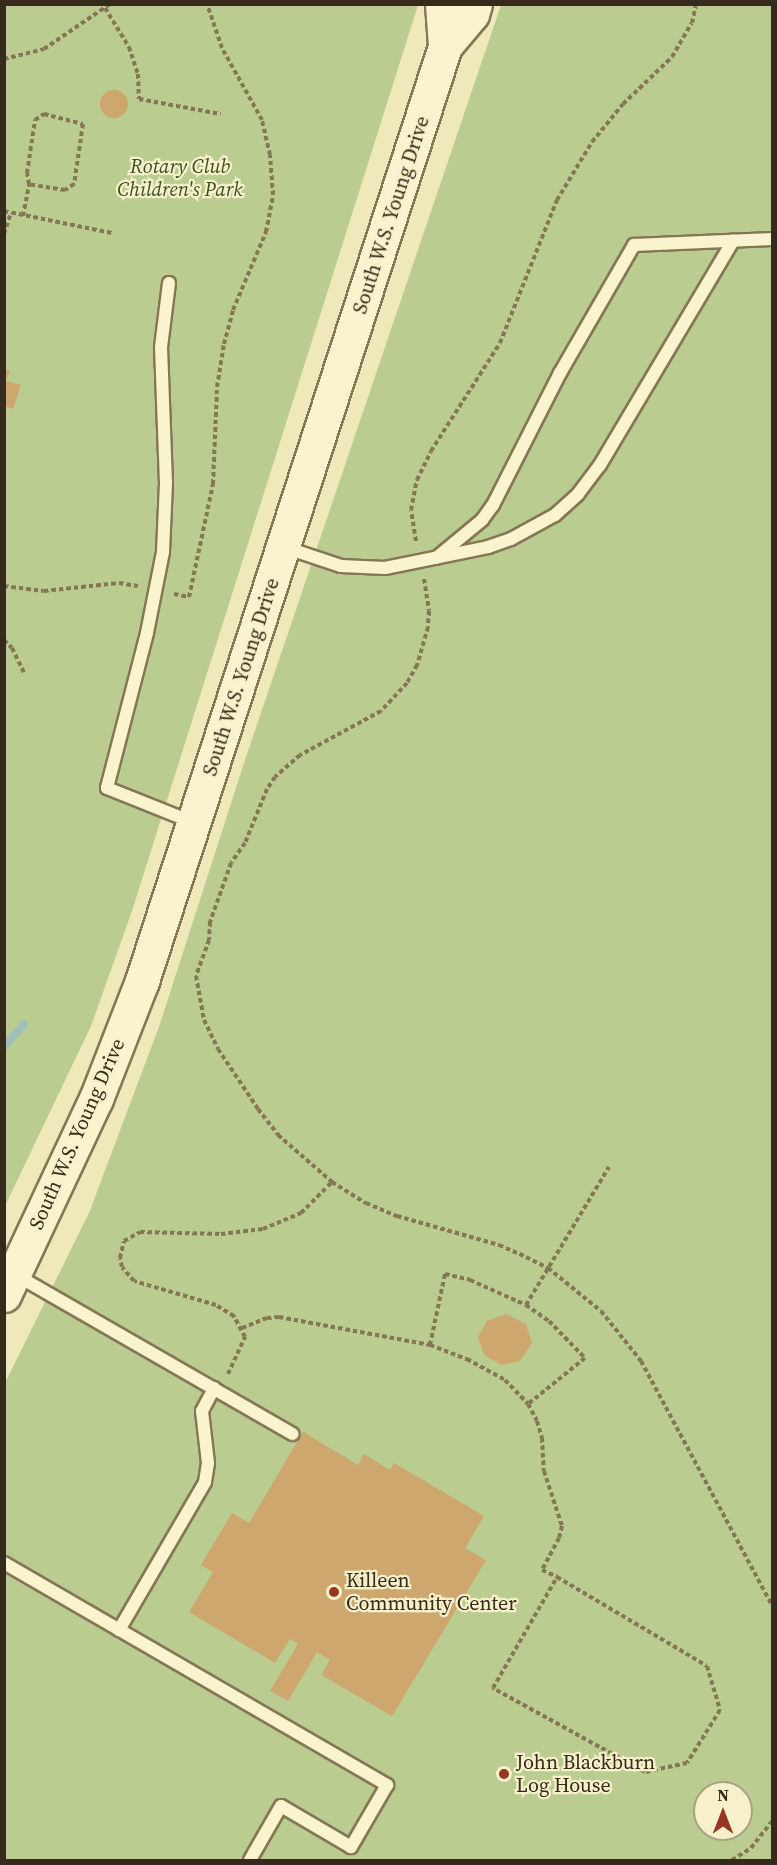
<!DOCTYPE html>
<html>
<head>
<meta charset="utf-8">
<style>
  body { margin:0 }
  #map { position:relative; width:777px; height:1865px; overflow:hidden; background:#eee8bb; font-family:"Source Serif 4",serif }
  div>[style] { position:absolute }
  .green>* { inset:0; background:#bacc8f }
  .stream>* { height:8px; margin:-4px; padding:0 4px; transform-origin:4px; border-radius:4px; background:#9fbfbb }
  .building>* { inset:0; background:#cea76f }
  .round { border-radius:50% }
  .path>* { height:4px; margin-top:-2px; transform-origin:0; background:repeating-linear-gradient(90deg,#857755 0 4.5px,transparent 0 7.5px) }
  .roads { filter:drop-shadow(2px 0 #857755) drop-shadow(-2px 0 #857755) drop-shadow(0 2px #857755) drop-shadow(0 -2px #857755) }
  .service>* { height:12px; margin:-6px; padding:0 6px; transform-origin:6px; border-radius:6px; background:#f9f4ce }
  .secondary>* { height:33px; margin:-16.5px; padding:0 16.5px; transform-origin:16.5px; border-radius:16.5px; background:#f9f4ce }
  .dots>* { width:16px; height:16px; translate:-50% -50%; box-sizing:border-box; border:3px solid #f6f1ca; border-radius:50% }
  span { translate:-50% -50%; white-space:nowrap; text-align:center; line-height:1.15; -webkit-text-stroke:4.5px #f6f1ca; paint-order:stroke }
  .park-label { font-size:20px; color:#3c5120; font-style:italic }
  .street-label { font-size:20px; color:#342b1a }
  .poi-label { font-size:20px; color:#342b1a }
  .left { translate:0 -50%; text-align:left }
  .frame { position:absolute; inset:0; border:6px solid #342b1a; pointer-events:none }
  .north { position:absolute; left:693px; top:1781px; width:60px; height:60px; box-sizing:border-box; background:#f6f1ca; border:2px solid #a8a284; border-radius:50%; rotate:0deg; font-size:16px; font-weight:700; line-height:24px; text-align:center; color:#342b1a }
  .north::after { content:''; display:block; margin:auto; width:21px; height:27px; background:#963723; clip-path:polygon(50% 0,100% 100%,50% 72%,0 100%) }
</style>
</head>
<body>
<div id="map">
  <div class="green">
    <i style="clip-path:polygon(5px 5px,418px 5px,132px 911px,91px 1026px,5px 1206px)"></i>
    <i style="clip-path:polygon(evenodd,501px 5px,772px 5px,772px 1860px,5px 1860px,5px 1383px,89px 1213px,160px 1024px,244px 763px,501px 5px,705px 1793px,741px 1793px,741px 1829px,705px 1829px,705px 1793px)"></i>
  </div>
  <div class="stream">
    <i style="left:4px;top:1047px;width:30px;rotate:-49deg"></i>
  </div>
  <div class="building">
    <i class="round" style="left:100px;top:90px;width:28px;height:28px"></i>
    <i style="clip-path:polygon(4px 369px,10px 371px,6px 381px,21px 385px,13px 409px,4px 406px)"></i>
    <i style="clip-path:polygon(506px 1314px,526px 1324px,532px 1343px,520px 1361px,502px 1365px,484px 1355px,478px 1337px,487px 1321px)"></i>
    <i style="clip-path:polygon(303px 1432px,358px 1465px,364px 1454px,390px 1470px,394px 1463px,484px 1516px,465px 1548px,486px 1560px,392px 1716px,321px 1675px,330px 1660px,317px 1652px,288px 1701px,270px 1691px,298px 1644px,290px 1639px,275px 1663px,189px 1612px,213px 1572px,201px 1565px,232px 1513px,249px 1523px)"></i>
  </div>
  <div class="path">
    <i style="left:105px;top:8px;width:46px;rotate:58.4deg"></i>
    <i style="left:129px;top:47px;width:28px;rotate:72deg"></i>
    <i style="left:138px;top:74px;width:25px;rotate:88deg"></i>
    <i style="left:139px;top:99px;width:83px;rotate:10.4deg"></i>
    <i style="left:4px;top:59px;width:41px;rotate:-14deg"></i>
    <i style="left:44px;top:49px;width:80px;rotate:-34.3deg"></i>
    <i style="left:44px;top:114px;width:40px;rotate:14.4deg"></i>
    <i style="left:83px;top:124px;width:61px;rotate:98.5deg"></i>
    <i style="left:74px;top:184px;width:11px;rotate:146deg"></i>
    <i style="left:65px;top:190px;width:36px;rotate:-171deg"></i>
    <i style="left:29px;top:184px;width:11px;rotate:-100deg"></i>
    <i style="left:27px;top:173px;width:54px;rotate:-81.4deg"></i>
    <i style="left:35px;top:120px;width:11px;rotate:-34deg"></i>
    <i style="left:4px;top:211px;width:110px;rotate:11.5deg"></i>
    <i style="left:23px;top:216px;width:33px;rotate:-79deg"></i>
    <i style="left:4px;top:234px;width:22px;rotate:-72deg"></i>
    <i style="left:416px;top:541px;width:31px;rotate:-99deg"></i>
    <i style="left:411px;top:510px;width:31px;rotate:-79deg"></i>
    <i style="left:417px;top:480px;width:32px;rotate:-64deg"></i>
    <i style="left:431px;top:451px;width:128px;rotate:-57.4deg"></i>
    <i style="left:500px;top:343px;width:154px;rotate:-68.3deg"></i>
    <i style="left:557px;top:200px;width:68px;rotate:-58.9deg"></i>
    <i style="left:592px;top:142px;width:49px;rotate:-50.8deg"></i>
    <i style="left:623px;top:104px;width:68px;rotate:-43.8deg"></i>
    <i style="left:672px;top:57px;width:39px;rotate:-60deg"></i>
    <i style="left:692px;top:23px;width:19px;rotate:-78deg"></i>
    <i style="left:424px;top:579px;width:32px;rotate:81deg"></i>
    <i style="left:429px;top:611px;width:16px;rotate:94deg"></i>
    <i style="left:428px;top:627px;width:40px;rotate:106deg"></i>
    <i style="left:417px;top:665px;width:21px;rotate:119deg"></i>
    <i style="left:407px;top:683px;width:38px;rotate:133deg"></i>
    <i style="left:381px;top:711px;width:92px;rotate:151.5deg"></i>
    <i style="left:300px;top:755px;width:33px;rotate:139deg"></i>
    <i style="left:275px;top:777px;width:14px;rotate:124deg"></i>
    <i style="left:267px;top:789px;width:58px;rotate:112.2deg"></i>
    <i style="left:245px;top:843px;width:24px;rotate:125deg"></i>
    <i style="left:231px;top:863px;width:63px;rotate:109.6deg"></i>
    <i style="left:210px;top:922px;width:18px;rotate:93deg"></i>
    <i style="left:209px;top:940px;width:38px;rotate:110deg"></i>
    <i style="left:196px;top:976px;width:45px;rotate:79.7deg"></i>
    <i style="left:204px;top:1020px;width:32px;rotate:64deg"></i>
    <i style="left:218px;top:1049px;width:72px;rotate:56.3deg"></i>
    <i style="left:258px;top:1109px;width:33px;rotate:52deg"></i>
    <i style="left:278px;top:1135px;width:72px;rotate:41deg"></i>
    <i style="left:332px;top:1182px;width:40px;rotate:32deg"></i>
    <i style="left:366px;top:1203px;width:34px;rotate:23deg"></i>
    <i style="left:397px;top:1216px;width:106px;rotate:15.9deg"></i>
    <i style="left:499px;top:1245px;width:30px;rotate:24deg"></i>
    <i style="left:526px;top:1257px;width:25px;rotate:27deg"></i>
    <i style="left:548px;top:1268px;width:68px;rotate:39.1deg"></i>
    <i style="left:601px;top:1311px;width:64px;rotate:51.3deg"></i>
    <i style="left:641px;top:1361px;width:277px;rotate:61.8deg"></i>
    <i style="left:4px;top:586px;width:40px;rotate:7.1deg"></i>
    <i style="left:44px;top:591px;width:75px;rotate:-6.1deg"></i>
    <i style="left:119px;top:583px;width:19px;rotate:9deg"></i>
    <i style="left:174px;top:594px;width:15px;rotate:11deg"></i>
    <i style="left:189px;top:597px;width:116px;rotate:-78deg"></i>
    <i style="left:213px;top:484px;width:97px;rotate:-87.6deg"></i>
    <i style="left:217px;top:387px;width:44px;rotate:-80.8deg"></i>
    <i style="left:224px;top:344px;width:35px;rotate:-75deg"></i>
    <i style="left:233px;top:310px;width:85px;rotate:-67.1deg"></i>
    <i style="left:266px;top:232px;width:38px;rotate:-79deg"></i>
    <i style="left:273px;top:195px;width:40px;rotate:-94.3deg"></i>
    <i style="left:270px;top:155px;width:36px;rotate:-103deg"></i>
    <i style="left:262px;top:120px;width:82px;rotate:-119.1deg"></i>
    <i style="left:222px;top:48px;width:46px;rotate:-108.8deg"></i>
    <i style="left:4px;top:640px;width:11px;rotate:45deg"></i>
    <i style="left:12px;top:648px;width:28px;rotate:64deg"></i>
    <i style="left:526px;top:1305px;width:161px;rotate:-59deg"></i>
    <i style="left:242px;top:1328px;width:27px;rotate:-22deg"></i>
    <i style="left:267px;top:1318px;width:12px;rotate:-5deg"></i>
    <i style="left:279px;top:1317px;width:154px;rotate:10.5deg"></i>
    <i style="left:430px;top:1345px;width:40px;rotate:21deg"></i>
    <i style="left:467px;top:1359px;width:43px;rotate:28.9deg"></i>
    <i style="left:505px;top:1380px;width:33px;rotate:46deg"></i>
    <i style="left:528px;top:1404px;width:19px;rotate:62deg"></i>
    <i style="left:537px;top:1421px;width:18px;rotate:74deg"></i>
    <i style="left:542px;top:1438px;width:33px;rotate:87deg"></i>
    <i style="left:544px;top:1471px;width:58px;rotate:71.9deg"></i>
    <i style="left:562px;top:1526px;width:12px;rotate:104deg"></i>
    <i style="left:559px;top:1538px;width:36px;rotate:118deg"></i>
    <i style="left:542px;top:1570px;width:17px;rotate:25deg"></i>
    <i style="left:430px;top:1345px;width:73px;rotate:-78.1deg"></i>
    <i style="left:445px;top:1274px;width:26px;rotate:13deg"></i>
    <i style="left:470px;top:1280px;width:61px;rotate:24.1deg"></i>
    <i style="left:526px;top:1305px;width:28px;rotate:35deg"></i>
    <i style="left:549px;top:1321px;width:52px;rotate:45.8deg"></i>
    <i style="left:585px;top:1358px;width:73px;rotate:141.1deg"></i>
    <i style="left:228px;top:1374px;width:41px;rotate:-65.3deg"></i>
    <i style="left:245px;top:1337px;width:24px;rotate:-118deg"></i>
    <i style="left:234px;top:1316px;width:21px;rotate:-149deg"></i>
    <i style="left:216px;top:1305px;width:85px;rotate:-163.7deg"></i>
    <i style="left:134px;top:1281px;width:18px;rotate:-131deg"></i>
    <i style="left:122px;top:1267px;width:9px;rotate:-103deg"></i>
    <i style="left:120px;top:1258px;width:17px;rotate:-77deg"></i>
    <i style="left:124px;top:1241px;width:18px;rotate:-29deg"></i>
    <i style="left:140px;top:1232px;width:81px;rotate:1.4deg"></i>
    <i style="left:221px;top:1234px;width:42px;rotate:-6.8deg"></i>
    <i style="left:263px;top:1229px;width:41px;rotate:-22.8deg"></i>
    <i style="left:301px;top:1213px;width:44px;rotate:-45deg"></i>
    <i style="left:557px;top:1577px;width:174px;rotate:30.7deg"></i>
    <i style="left:707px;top:1666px;width:46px;rotate:73.5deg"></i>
    <i style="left:720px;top:1710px;width:62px;rotate:121.9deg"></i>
    <i style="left:687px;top:1763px;width:43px;rotate:167.9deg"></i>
    <i style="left:645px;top:1772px;width:174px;rotate:-151.1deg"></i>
    <i style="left:493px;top:1688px;width:128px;rotate:-60deg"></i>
    <i style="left:732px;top:1860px;width:22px;rotate:-32deg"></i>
    <i style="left:751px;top:1848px;width:34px;rotate:-52deg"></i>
  </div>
  <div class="roads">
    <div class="service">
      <i style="left:169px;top:283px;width:64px;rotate:97.1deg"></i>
      <i style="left:161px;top:347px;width:136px;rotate:87.9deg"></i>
      <i style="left:166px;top:483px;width:69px;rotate:92.5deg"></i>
      <i style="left:163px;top:552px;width:83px;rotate:101.2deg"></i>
      <i style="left:147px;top:633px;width:160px;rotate:104.5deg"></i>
      <i style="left:107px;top:788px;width:92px;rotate:21.8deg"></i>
      <i style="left:284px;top:547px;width:60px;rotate:18.4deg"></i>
      <i style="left:341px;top:566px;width:44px;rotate:2.6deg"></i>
      <i style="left:385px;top:568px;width:105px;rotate:-11.5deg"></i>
      <i style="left:488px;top:547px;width:24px;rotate:-19deg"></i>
      <i style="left:511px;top:539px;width:50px;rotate:-28.6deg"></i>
      <i style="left:555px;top:515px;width:31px;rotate:-42deg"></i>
      <i style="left:578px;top:494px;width:36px;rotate:-53deg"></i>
      <i style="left:600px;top:465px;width:261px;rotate:-59.3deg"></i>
      <i style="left:436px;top:558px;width:60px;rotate:-39.6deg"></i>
      <i style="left:482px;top:520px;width:19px;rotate:-54deg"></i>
      <i style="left:493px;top:505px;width:148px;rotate:-63.1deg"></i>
      <i style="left:560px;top:373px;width:148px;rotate:-60deg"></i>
      <i style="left:634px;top:245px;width:138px;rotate:-2.5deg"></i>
      <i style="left:16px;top:1275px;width:319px;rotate:29.9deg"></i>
      <i style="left:4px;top:1563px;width:443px;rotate:30.1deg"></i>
      <i style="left:387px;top:1785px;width:72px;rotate:120.1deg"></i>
      <i style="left:351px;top:1847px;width:81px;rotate:-149.6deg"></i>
      <i style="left:281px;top:1806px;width:62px;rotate:119.9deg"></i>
      <i style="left:119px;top:1630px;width:171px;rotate:-59.8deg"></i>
      <i style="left:205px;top:1482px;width:19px;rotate:-81deg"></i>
      <i style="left:208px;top:1463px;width:52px;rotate:-96.6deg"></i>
      <i style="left:202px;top:1411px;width:26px;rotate:-62deg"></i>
    </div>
    <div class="secondary">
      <i style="left:442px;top:4px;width:42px;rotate:85.9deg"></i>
      <i style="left:4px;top:1295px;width:217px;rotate:-64.9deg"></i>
      <i style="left:96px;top:1099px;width:127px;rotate:-68.7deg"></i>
      <i style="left:142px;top:981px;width:983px;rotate:-72.04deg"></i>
      <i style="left:445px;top:46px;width:42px;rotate:-49.8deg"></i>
      <i style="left:472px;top:14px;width:10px;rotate:-73deg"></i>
    </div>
  </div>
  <div class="dots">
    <i style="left:334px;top:1592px;background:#963723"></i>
    <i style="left:504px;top:1774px;background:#963723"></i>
  </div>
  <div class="park-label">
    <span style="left:180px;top:178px">Rotary Club<br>Children's Park</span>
  </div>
  <div class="street-label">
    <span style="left:391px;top:215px;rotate:-72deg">South W.S. Young Drive</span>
    <span style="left:241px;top:677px;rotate:-72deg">South W.S. Young Drive</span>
    <span style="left:77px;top:1134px;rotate:-66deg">South W.S. Young Drive</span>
  </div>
  <div class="poi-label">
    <span class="left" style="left:346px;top:1592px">Killeen<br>Community Center</span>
    <span class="left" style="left:516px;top:1774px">John Blackburn<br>Log House</span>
  </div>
  <div class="frame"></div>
  <div class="north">N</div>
</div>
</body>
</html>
